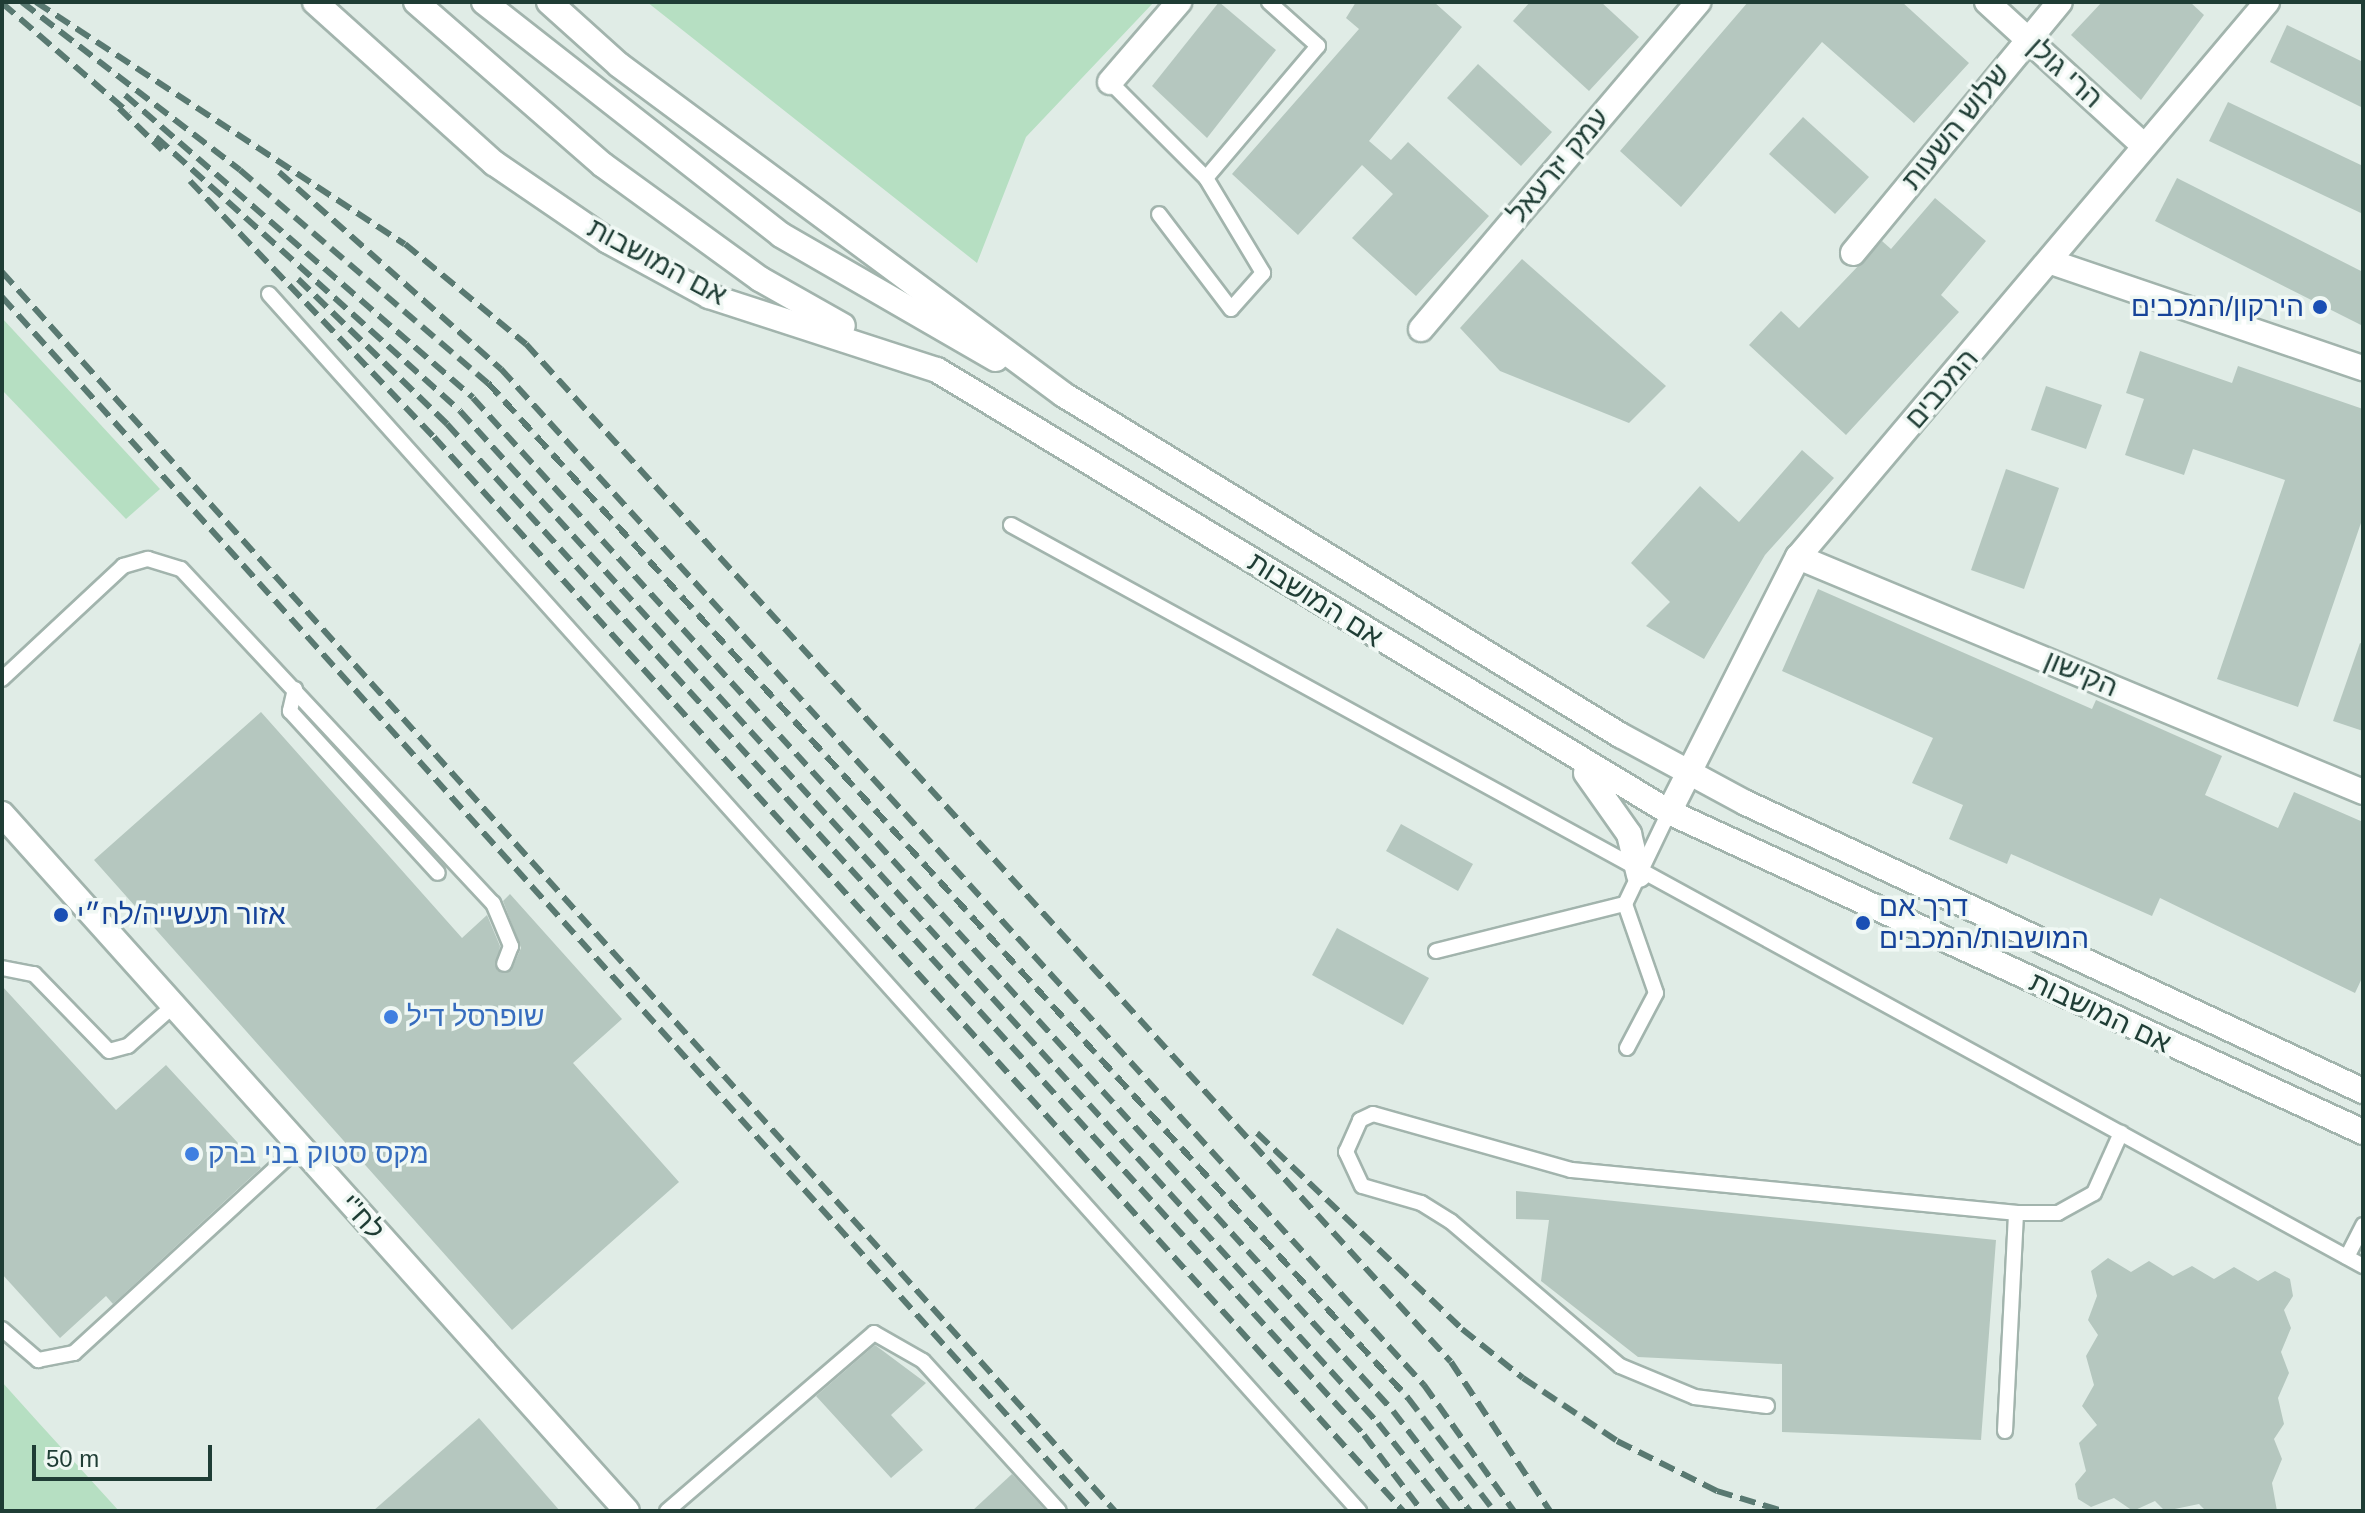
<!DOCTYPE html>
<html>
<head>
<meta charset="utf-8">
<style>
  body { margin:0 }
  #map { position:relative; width:2365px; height:1513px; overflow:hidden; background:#e0ece6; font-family:Helvetica,Heebo,sans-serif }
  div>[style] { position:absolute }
  .green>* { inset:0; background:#b6dfc2 }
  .building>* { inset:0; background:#b5c7bf }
  .roads { filter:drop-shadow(2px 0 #a2b4ad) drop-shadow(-2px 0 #a2b4ad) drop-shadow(0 2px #a2b4ad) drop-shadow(0 -2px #a2b4ad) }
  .lane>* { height:14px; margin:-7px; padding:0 7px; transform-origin:7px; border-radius:7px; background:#fff }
  .street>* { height:24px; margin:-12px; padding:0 12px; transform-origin:12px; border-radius:12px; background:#fff }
  .secondary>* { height:24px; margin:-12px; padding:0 12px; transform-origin:12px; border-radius:12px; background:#fff }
  .rail>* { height:6px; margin-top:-3px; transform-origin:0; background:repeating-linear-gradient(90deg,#597971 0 16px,transparent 0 24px) }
  .dots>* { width:22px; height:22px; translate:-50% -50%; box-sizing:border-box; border:4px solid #f0f8f4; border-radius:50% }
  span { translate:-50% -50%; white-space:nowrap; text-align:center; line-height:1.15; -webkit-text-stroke:7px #f0f8f4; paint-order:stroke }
  .street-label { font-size:28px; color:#1f3d35 }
  .transit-label { font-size:28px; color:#164399 }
  .right { translate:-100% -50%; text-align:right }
  .left { translate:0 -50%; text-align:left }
  .shop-label { font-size:28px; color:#366cbe }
  .frame { position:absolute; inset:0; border:4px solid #1f3d35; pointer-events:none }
  .scale { position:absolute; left:32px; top:1445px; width:180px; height:36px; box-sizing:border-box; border:4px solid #1f3d35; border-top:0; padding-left:10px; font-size:24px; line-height:28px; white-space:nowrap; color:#1f3d35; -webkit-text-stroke:6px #f0f8f4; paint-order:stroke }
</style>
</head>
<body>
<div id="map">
  <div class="green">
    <i style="clip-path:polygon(647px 2px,1154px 2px,1026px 137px,977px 263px)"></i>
    <i style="clip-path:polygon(2px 318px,160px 489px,126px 519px,2px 390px)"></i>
    <i style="clip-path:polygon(2px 1382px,38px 1422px,119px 1511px,2px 1511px)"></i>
  </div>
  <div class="building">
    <i style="clip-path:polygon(1219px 2px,1276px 50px,1207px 138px,1152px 86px)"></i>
    <i style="clip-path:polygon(1356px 2px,1434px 2px,1462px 27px,1369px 141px,1391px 160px,1408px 142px,1489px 216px,1416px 296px,1352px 238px,1393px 194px,1362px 165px,1298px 235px,1232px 174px,1359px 29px,1346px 18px)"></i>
    <i style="clip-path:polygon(1530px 2px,1601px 2px,1639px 37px,1589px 91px,1513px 21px)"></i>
    <i style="clip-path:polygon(1748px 2px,1902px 2px,1969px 63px,1914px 123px,1822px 42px,1681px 207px,1620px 151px)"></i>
    <i style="clip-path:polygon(2102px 2px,2190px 2px,2204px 15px,2141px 100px,2071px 35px)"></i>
    <i style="clip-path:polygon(2287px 25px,2363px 62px,2363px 108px,2270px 62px)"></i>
    <i style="clip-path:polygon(1478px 64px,1552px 132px,1521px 166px,1447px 98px)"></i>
    <i style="clip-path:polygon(2228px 102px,2363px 166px,2363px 214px,2209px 141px)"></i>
    <i style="clip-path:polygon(1803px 117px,1869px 177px,1835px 214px,1769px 154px)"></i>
    <i style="clip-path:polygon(2177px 178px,2363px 272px,2363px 326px,2155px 221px)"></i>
    <i style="clip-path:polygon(1935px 198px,1986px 241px,1941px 295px,1959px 312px,1846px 435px,1749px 345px,1781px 311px,1799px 328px,1882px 241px,1891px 249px)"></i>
    <i style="clip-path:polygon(1522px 259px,1666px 386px,1629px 423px,1500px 371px,1460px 328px)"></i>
    <i style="clip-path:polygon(2140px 351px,2232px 383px,2238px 366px,2363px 409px,2363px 517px,2298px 707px,2217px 679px,2285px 480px,2193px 449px,2184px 475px,2125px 455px,2144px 399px,2126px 393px)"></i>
    <i style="clip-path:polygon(2046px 386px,2102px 405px,2086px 449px,2031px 430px)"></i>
    <i style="clip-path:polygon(1802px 450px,1834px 478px,1765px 555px,1704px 659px,1646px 626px,1670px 602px,1631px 563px,1700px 486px,1739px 522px)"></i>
    <i style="clip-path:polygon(2006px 469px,2059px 488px,2024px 589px,1971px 570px)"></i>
    <i style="clip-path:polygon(1818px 589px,2092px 709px,2096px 700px,2222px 756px,2205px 795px,2278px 828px,2294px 792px,2363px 822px,2363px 976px,2355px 993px,2160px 898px,2152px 916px,2011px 854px,2007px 864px,1949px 839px,1963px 805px,1912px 783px,1933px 738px,1782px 671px)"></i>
    <i style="clip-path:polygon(2360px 643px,2363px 644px,2363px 731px,2333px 721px)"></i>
    <i style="clip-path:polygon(261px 712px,462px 938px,487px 915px,500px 946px,497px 971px,511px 971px,521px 948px,503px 901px,510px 894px,622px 1019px,573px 1063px,679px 1182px,512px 1330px,94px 860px)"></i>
    <i style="clip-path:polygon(1401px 824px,1473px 864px,1458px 891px,1386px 851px)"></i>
    <i style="clip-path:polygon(1337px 928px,1429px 978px,1403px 1025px,1312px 975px)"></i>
    <i style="clip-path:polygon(2px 986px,116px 1110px,166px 1065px,261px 1168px,113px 1304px,106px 1296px,60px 1338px,2px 1274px)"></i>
    <i style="clip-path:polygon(1516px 1191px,1996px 1240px,1981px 1440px,1782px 1432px,1782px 1364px,1638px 1357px,1541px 1281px,1549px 1220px,1516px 1219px)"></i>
    <i style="clip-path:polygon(2108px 1258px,2131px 1272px,2149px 1261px,2173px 1276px,2192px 1266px,2214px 1279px,2234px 1267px,2258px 1281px,2275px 1271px,2290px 1279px,2293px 1296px,2284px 1310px,2291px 1328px,2281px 1352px,2289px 1373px,2278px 1398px,2284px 1424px,2274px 1439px,2282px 1459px,2272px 1483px,2277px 1511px,2206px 1511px,2199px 1504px,2165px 1511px,2155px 1501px,2133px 1511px,2114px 1498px,2091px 1507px,2078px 1499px,2075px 1484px,2086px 1471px,2079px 1443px,2097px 1425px,2082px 1406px,2094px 1385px,2086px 1356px,2098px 1335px,2088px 1320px,2097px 1296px,2091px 1271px)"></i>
    <i style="clip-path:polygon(875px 1345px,926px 1383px,891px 1415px,923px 1450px,891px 1478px,816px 1396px)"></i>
    <i style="clip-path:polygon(479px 1418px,560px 1511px,373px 1511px)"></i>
    <i style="clip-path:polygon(1012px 1474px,1046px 1511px,972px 1511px)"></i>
  </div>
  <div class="roads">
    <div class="lane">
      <i style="left:1110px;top:82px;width:136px;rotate:45deg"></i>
      <i style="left:1206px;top:178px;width:111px;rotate:59deg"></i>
      <i style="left:1263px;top:273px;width:48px;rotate:131.6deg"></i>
      <i style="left:1231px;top:309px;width:119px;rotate:-127.2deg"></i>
      <i style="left:1206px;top:178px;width:173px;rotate:-49.7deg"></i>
      <i style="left:1318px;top:46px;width:66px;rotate:-138.1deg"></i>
      <i style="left:269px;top:294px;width:1634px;rotate:48.15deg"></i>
      <i style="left:1011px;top:525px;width:1542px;rotate:28.73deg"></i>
      <i style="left:2px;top:679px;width:166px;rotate:-43deg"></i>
      <i style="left:123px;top:566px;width:26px;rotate:-16deg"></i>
      <i style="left:148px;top:559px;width:34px;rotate:17deg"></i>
      <i style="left:181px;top:569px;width:457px;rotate:47deg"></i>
      <i style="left:493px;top:903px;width:47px;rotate:67.3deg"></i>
      <i style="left:511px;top:946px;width:19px;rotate:111deg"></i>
      <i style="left:295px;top:689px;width:23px;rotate:103deg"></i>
      <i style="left:290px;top:711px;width:219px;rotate:47.6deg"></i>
      <i style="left:1436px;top:951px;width:195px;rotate:-14deg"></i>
      <i style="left:2px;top:968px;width:33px;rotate:11deg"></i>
      <i style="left:34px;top:974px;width:107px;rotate:45.8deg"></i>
      <i style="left:109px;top:1051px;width:20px;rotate:-15deg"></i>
      <i style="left:128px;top:1046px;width:60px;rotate:-41.6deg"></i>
      <i style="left:1627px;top:1048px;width:62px;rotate:-62.2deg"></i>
      <i style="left:1656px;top:993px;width:94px;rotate:-109.2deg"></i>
      <i style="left:1625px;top:904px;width:102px;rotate:-64.4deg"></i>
      <i style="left:2347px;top:1257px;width:36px;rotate:-63deg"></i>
      <i style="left:2px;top:1329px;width:48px;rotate:40.7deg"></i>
      <i style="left:38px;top:1360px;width:37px;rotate:-11deg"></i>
      <i style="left:74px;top:1353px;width:305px;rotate:-42.5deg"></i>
      <i style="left:1767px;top:1406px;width:73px;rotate:-172.9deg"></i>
      <i style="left:1695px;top:1397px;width:81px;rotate:-157.5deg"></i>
      <i style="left:1620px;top:1366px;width:223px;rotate:-139.5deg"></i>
      <i style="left:1450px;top:1221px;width:34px;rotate:-148deg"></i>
      <i style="left:1421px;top:1203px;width:61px;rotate:-163.9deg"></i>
      <i style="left:1362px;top:1186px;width:38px;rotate:-115deg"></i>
      <i style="left:1346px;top:1152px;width:35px;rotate:-66deg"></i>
      <i style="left:1360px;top:1120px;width:14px;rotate:-25deg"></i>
      <i style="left:1373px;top:1114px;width:206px;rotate:15.8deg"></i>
      <i style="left:1571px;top:1170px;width:447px;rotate:5.5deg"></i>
      <i style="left:2005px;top:1431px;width:218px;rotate:-87.1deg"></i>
      <i style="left:2016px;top:1213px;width:42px"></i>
      <i style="left:2058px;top:1213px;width:41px;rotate:-29.1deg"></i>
      <i style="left:2094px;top:1193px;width:66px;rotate:-65.8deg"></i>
      <i style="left:667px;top:1511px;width:273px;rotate:-40.7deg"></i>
      <i style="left:874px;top:1333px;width:56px;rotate:29.7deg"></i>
      <i style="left:923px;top:1361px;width:202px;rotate:47.8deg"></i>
    </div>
    <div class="street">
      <i style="left:1987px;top:2px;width:210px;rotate:42.5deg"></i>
      <i style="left:1110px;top:82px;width:106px;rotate:-49.2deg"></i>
      <i style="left:1853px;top:253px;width:325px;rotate:-50.5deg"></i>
      <i style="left:2051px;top:262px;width:330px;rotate:18.8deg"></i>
      <i style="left:1421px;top:329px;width:429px;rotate:-49.7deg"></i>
      <i style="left:1798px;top:557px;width:612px;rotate:22.58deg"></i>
      <i style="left:1669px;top:812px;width:286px;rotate:-63.2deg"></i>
      <i style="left:1798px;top:557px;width:727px;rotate:-49.8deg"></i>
      <i style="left:2px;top:814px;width:936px;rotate:48.12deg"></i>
    </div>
    <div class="secondary">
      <i style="left:315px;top:2px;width:241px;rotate:42deg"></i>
      <i style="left:494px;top:163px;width:138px;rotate:34.4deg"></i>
      <i style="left:608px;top:241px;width:115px;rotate:28.6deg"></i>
      <i style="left:709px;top:296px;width:240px;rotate:18deg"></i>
      <i style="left:937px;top:370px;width:855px;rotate:31.12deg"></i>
      <i style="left:1669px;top:812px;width:764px;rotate:24.75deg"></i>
      <i style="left:416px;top:2px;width:248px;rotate:41.1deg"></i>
      <i style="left:603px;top:165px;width:194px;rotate:36deg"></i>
      <i style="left:760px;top:279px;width:95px;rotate:29.5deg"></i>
      <i style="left:484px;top:2px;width:377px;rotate:38.1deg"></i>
      <i style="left:781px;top:235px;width:248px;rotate:30deg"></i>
      <i style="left:549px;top:2px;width:94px;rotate:42deg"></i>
      <i style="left:619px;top:65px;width:554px;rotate:36.56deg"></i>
      <i style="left:1064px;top:395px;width:652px;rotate:31.45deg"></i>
      <i style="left:1620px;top:735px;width:143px;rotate:28.4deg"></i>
      <i style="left:1746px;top:803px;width:681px;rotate:25.02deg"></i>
      <i style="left:1586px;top:773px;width:75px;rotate:54.8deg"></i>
      <i style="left:1629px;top:834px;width:42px;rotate:76.3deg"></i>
    </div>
  </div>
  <div class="rail">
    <i style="left:22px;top:2px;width:275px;rotate:37.6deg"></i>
    <i style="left:240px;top:170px;width:327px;rotate:40.7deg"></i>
    <i style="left:488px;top:383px;width:1370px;rotate:47.81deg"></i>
    <i style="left:1408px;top:1398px;width:142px;rotate:52.7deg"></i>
    <i style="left:36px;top:2px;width:441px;rotate:33.3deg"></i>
    <i style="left:405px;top:244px;width:157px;rotate:39.6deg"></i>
    <i style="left:526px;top:344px;width:1375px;rotate:47.74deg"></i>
    <i style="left:1451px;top:1362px;width:179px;rotate:56.4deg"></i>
    <i style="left:2px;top:3px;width:168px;rotate:40.9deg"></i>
    <i style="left:125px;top:95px;width:461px;rotate:41deg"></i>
    <i style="left:473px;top:398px;width:1368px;rotate:47.75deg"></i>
    <i style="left:1393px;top:1411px;width:126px;rotate:52.4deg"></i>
    <i style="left:119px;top:108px;width:60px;rotate:44.3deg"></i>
    <i style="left:156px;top:137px;width:409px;rotate:42deg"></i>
    <i style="left:460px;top:411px;width:1366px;rotate:47.79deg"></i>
    <i style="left:1378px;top:1423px;width:112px;rotate:51.5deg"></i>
    <i style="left:279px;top:172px;width:297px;rotate:41.6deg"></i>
    <i style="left:501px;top:369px;width:1373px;rotate:47.75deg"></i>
    <i style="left:1424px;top:1385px;width:155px;rotate:54.5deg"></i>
    <i style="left:190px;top:181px;width:354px;rotate:46.4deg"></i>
    <i style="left:434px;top:437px;width:1447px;rotate:47.94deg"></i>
    <i style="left:2px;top:272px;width:1665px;rotate:48.07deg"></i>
    <i style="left:298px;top:279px;width:208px;rotate:44.2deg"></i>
    <i style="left:447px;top:424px;width:1365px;rotate:47.79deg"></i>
    <i style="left:1364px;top:1435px;width:96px;rotate:52.7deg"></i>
    <i style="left:2px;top:297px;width:1632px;rotate:48.05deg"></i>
    <i style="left:1257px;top:1133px;width:284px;rotate:43.7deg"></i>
    <i style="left:1462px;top:1329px;width:78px;rotate:38.8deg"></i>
    <i style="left:1523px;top:1378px;width:113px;rotate:33.8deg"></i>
    <i style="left:1617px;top:1441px;width:112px;rotate:26.6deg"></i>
    <i style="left:1717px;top:1491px;width:69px;rotate:16.9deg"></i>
  </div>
  <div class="dots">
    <i style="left:2320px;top:307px;background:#1a4fb4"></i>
    <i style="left:61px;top:915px;background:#1a4fb4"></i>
    <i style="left:1863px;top:923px;background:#1a4fb4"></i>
    <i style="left:391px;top:1017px;background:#3f7fe0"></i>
    <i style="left:192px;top:1154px;background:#3f7fe0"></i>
  </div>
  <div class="street-label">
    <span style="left:2065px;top:73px;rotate:42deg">הרי גולן</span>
    <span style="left:1956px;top:127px;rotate:-51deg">שלוש השעות</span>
    <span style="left:1559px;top:166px;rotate:-50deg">עמק יזרעאל</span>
    <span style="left:657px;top:262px;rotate:28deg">אם המושבות</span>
    <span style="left:1942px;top:389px;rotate:-49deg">המכבים</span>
    <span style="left:1315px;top:600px;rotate:32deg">אם המושבות</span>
    <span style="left:2081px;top:674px;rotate:23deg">הקישון</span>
    <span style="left:2100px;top:1013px;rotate:25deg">אם המושבות</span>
    <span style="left:362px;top:1217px;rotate:48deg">לח"י</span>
  </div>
  <div class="transit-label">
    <span class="right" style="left:2304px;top:307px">הירקון/המכבים</span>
    <span class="left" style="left:1879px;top:923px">דרך אם<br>המושבות/המכבים</span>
    <span class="left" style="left:77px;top:915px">אזור תעשייה/לח״י</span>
  </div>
  <div class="shop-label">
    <span class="left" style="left:407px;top:1017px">שופרסל דיל</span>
    <span class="left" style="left:208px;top:1154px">מקס סטוק בני ברק</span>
  </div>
  <div class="frame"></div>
  <div class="scale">50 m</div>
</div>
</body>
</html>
